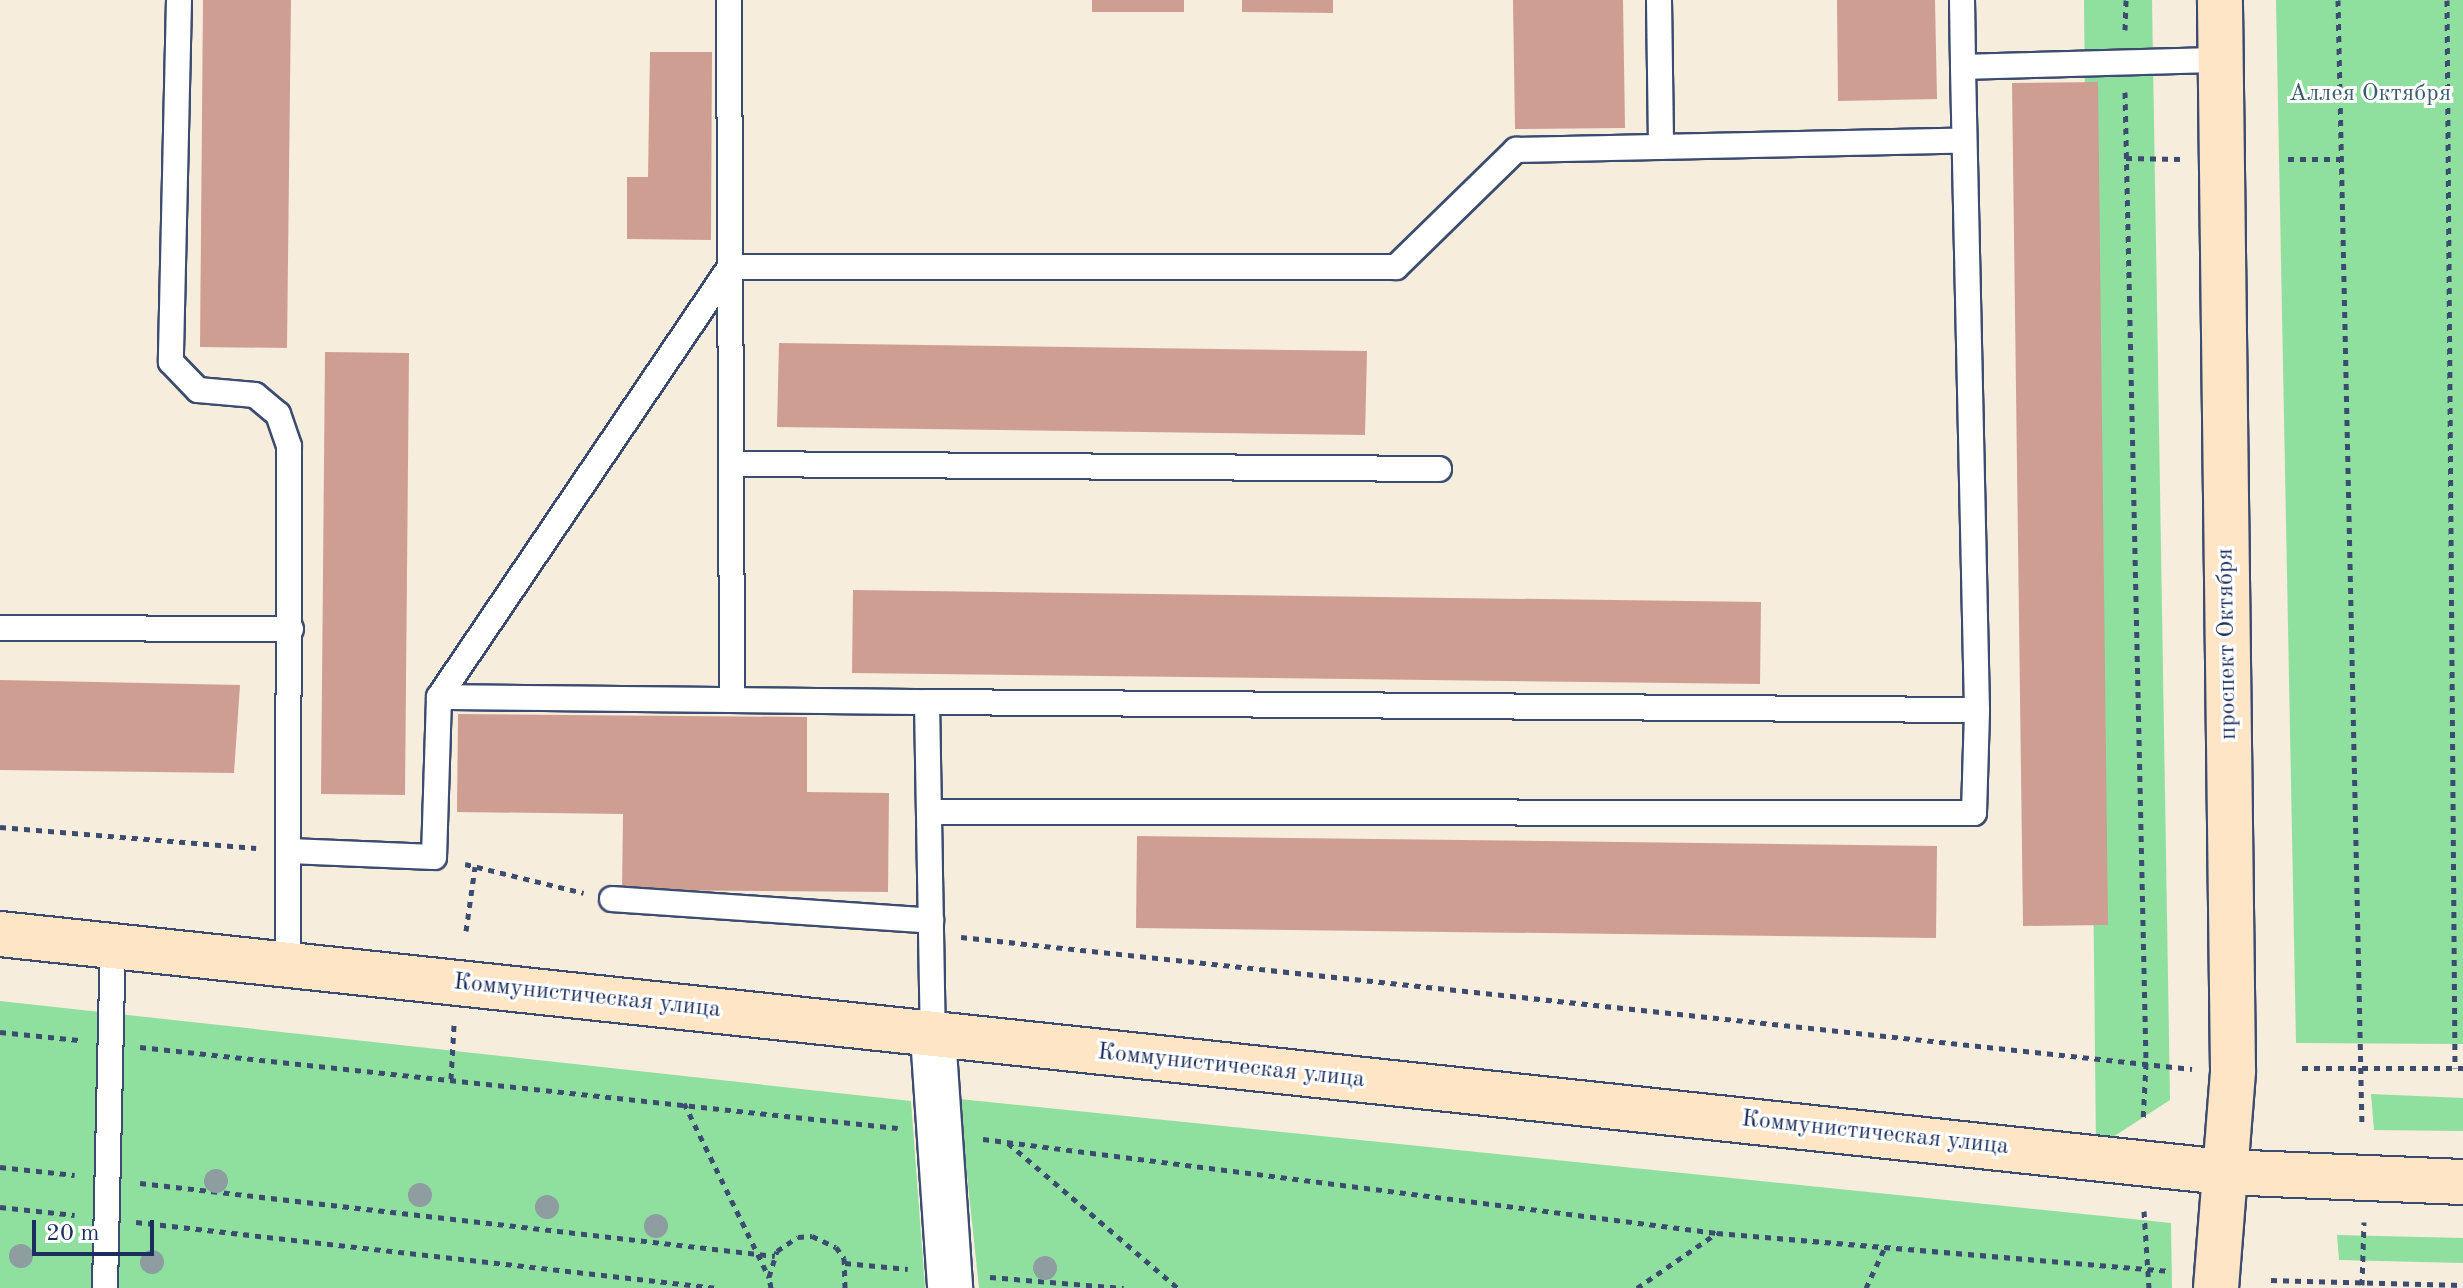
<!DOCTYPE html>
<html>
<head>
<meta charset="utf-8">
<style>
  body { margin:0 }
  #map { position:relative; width:2463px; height:1288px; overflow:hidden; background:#f7eddc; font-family:"Old Standard TT",serif }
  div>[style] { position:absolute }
  .green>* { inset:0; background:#8fdf9f }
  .building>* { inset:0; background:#cf9e93 }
  .path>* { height:5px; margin-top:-2.5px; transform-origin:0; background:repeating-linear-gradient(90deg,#3c4c71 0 6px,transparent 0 12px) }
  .roads { filter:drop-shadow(2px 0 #3c4c71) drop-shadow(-2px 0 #3c4c71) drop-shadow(0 2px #3c4c71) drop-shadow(0 -2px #3c4c71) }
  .service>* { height:24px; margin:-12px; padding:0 12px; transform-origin:12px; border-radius:12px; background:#fff }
  .tertiary>* { height:44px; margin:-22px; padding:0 22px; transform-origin:22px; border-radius:22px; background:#fff }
  .secondary>* { height:44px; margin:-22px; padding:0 22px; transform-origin:22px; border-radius:22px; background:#fde5c5 }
  .trees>* { width:24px; height:24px; margin:-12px; border-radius:50%; background:#8e9da0 }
  span { translate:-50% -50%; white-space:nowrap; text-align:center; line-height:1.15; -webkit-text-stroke:6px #fff; paint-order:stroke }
  .park-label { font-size:24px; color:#385b6e }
  .street-label { font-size:24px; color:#1b2f5e }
  .scale { position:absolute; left:32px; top:1220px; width:122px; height:36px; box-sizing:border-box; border:4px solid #1b2f5e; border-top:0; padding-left:10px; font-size:24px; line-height:28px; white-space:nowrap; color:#1b2f5e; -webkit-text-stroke:6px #fff; paint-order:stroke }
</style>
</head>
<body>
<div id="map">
  <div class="green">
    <i style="clip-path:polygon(2084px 0,2152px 0,2170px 1100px,2096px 1148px)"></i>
    <i style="clip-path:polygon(2276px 0,2463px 0,2463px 1044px,2296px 1043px)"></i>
    <i style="clip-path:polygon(0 1001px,911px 1101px,925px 1288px,0 1288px)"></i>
    <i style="clip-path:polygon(2371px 1094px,2463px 1098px,2463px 1131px,2374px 1130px)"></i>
    <i style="clip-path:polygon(959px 1099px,2171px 1223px,2172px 1288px,979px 1288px)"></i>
    <i style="clip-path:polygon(2337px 1235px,2463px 1238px,2463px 1263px,2339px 1260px)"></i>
  </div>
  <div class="building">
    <i style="clip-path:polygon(203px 0,291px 0,287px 348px,200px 347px)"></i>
    <i style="clip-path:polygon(1092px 0,1184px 0,1184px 12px,1092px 12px)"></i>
    <i style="clip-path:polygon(1242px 0,1333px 0,1333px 13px,1242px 12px)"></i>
    <i style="clip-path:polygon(1513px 0,1623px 0,1625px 128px,1515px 129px)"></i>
    <i style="clip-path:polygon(1837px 0,1935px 0,1937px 99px,1838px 101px)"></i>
    <i style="clip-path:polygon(650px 52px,712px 52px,711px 240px,627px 239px,627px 177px,648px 177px)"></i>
    <i style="clip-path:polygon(2098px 82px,2108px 925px,2023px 926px,2012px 83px)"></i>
    <i style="clip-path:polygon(779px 343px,1367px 351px,1365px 435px,777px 427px)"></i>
    <i style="clip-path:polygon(325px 352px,409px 353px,405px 795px,321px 794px)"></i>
    <i style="clip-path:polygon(853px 590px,1761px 602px,1760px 684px,852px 673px)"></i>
    <i style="clip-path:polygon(0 680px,240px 685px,234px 773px,0 770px)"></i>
    <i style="clip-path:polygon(458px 714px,807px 717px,807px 792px,889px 793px,888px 892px,622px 890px,623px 814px,457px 812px)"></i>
    <i style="clip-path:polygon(1137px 836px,1937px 846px,1936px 938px,1136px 928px)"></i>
  </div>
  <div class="path">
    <i style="left:2338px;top:0;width:1124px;rotate:88.78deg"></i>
    <i style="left:2447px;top:0;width:1068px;rotate:89.57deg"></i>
    <i style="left:2125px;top:30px;width:30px;rotate:-88deg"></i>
    <i style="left:2125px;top:92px;width:971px;rotate:88.76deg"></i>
    <i style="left:2146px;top:1063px;width:59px;rotate:92.9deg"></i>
    <i style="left:2126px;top:158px;width:55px;rotate:1deg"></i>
    <i style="left:2288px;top:159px;width:53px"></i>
    <i style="left:0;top:827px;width:257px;rotate:4.7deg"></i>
    <i style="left:465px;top:864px;width:122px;rotate:13.7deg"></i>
    <i style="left:466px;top:931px;width:65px;rotate:-82deg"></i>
    <i style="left:961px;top:937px;width:1238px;rotate:6.12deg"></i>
    <i style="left:0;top:1032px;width:79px;rotate:5.8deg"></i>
    <i style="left:140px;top:1047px;width:762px;rotate:6.1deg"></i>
    <i style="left:2302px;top:1068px;width:161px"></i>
    <i style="left:451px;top:1079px;width:54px;rotate:-86.8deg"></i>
    <i style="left:684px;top:1103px;width:194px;rotate:64deg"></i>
    <i style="left:983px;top:1139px;width:740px;rotate:7.3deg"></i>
    <i style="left:1717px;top:1233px;width:455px;rotate:4.8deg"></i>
    <i style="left:1008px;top:1143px;width:223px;rotate:40.5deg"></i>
    <i style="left:0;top:1167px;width:75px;rotate:6.1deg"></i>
    <i style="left:140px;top:1183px;width:639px;rotate:6.56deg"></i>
    <i style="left:0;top:1207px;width:75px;rotate:6.1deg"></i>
    <i style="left:2144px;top:1211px;width:77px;rotate:86.3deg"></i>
    <i style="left:136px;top:1222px;width:585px;rotate:6.48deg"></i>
    <i style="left:845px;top:1263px;width:63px;rotate:5.4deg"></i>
    <i style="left:990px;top:1277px;width:134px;rotate:4.7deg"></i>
    <i style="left:2271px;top:1280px;width:192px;rotate:1.5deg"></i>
    <i style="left:2362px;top:1285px;width:63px;rotate:-88.2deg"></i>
    <i style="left:771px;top:1288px;width:11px;rotate:-100deg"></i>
    <i style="left:769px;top:1277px;width:27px;rotate:-73deg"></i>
    <i style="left:777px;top:1251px;width:25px;rotate:-34deg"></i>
    <i style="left:798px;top:1237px;width:14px;rotate:-4deg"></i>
    <i style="left:812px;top:1236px;width:26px;rotate:25deg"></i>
    <i style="left:836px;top:1247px;width:14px;rotate:54deg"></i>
    <i style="left:844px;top:1258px;width:30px;rotate:88deg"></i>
    <i style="left:1637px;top:1288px;width:97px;rotate:-34.5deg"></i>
    <i style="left:1866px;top:1288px;width:45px;rotate:-65.1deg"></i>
  </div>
  <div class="roads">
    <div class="service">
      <i style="left:179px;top:0;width:362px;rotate:91.3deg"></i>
      <i style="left:171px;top:362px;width:39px;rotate:46deg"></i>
      <i style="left:198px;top:390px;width:57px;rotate:5deg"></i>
      <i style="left:255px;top:395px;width:30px;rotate:40deg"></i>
      <i style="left:278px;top:414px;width:34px;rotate:71deg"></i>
      <i style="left:289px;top:446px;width:519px;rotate:90.11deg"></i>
      <i style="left:729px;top:0;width:700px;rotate:89.75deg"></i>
      <i style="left:1659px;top:0;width:147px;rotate:89.2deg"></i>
      <i style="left:1962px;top:0;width:67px;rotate:89.1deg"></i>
      <i style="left:731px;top:464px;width:708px;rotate:0.4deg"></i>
      <i style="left:0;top:628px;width:291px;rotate:0.2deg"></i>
      <i style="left:439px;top:697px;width:519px;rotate:-55.91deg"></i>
      <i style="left:730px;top:267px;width:666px"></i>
      <i style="left:1396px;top:267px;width:168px;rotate:-44.3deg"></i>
      <i style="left:1516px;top:150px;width:448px;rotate:-1.2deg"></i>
      <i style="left:927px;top:702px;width:1050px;rotate:0.44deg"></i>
      <i style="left:930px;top:812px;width:1044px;rotate:0.05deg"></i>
      <i style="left:1974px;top:813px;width:103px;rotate:-88.3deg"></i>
      <i style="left:1977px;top:710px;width:643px;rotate:-91.25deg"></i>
      <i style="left:1963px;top:67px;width:258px;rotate:-1.6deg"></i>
      <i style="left:289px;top:851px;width:145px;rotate:2.4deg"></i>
      <i style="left:434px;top:857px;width:160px;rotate:-88.2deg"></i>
      <i style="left:439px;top:697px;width:488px;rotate:0.6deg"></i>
      <i style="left:927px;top:702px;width:334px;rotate:89deg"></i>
      <i style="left:612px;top:899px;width:320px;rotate:3.9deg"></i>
      <i style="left:105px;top:1288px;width:342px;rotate:-88.7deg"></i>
    </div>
    <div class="tertiary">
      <i style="left:933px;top:1036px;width:253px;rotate:86.1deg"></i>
    </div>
    <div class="secondary">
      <i style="left:0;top:934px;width:2237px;rotate:6.11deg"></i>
      <i style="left:2224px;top:1172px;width:239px;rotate:2.4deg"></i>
      <i style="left:2216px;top:1288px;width:219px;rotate:-85.5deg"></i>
      <i style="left:2233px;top:1070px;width:1070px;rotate:-90.7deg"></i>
    </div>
  </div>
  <div class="trees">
    <i style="left:216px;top:1181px"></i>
    <i style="left:420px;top:1195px"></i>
    <i style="left:547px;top:1207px"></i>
    <i style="left:656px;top:1226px"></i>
    <i style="left:21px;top:1256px"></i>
    <i style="left:152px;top:1262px"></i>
    <i style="left:1045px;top:1268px"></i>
  </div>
  <div class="park-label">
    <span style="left:2370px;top:95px">Аллея Октября</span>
  </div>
  <div class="street-label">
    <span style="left:2228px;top:644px;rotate:-91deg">проспект Октября</span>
    <span style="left:587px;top:997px;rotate:6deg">Коммунистическая улица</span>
    <span style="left:1231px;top:1067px;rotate:6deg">Коммунистическая улица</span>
    <span style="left:1875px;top:1134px;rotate:6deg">Коммунистическая улица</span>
  </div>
  <div class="scale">20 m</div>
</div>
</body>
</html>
